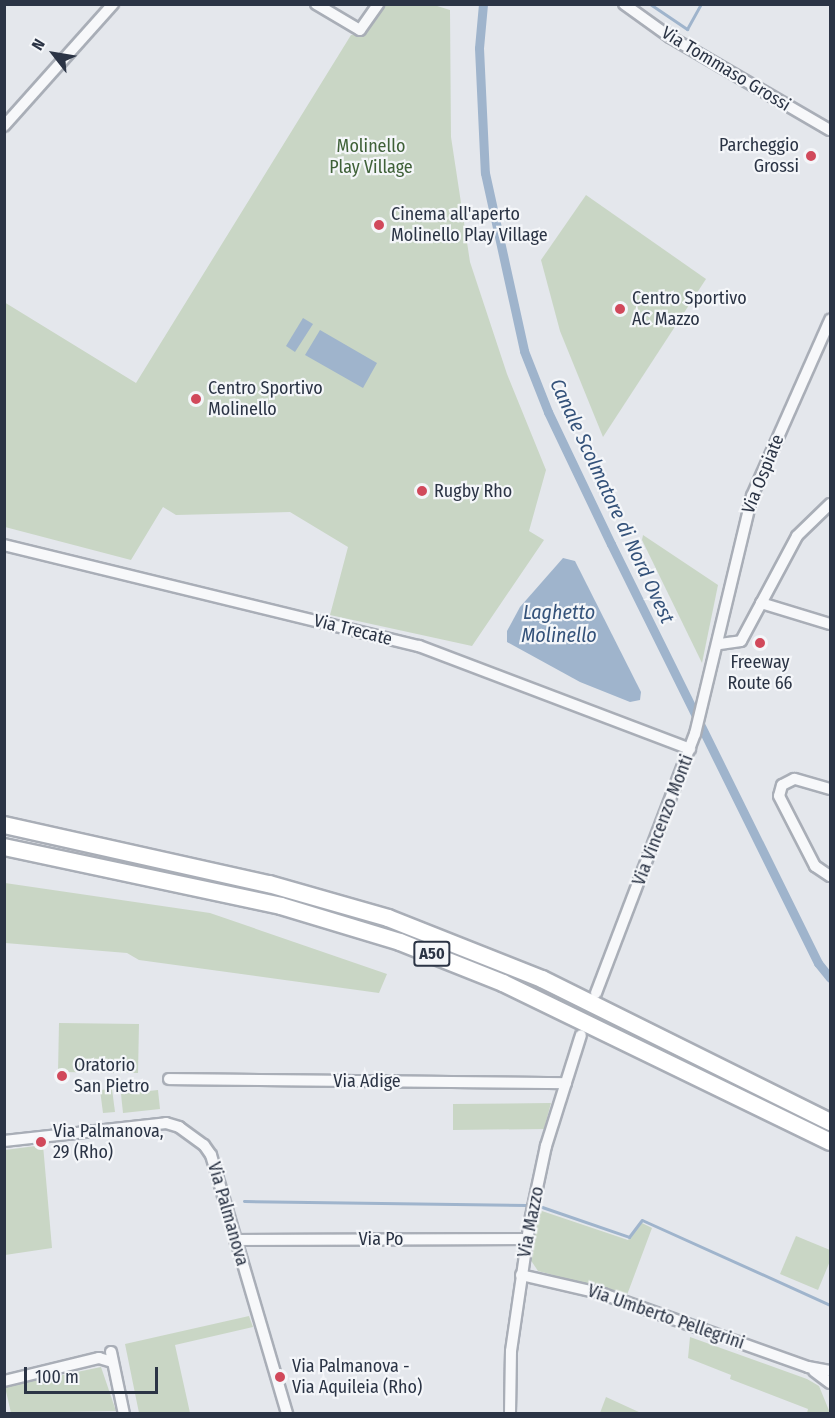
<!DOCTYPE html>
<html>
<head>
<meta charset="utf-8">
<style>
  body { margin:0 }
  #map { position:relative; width:835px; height:1418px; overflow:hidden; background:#e4e7ec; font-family:"Fira Sans Condensed",sans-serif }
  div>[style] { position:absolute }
  .green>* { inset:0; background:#c9d6c5 }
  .water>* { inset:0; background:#9fb4cc }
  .stream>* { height:3px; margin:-1.5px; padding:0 1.5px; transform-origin:1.5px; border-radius:1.5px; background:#9fb4cc }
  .canal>* { height:9px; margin:-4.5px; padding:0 4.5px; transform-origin:4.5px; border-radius:4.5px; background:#9fb4cc }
  .roads { filter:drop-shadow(2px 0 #a9aeb7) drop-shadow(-2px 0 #a9aeb7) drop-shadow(0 2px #a9aeb7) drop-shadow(0 -2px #a9aeb7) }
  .minor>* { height:10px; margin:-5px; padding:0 5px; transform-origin:5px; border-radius:5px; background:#f7f8fa }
  .highway>* { height:16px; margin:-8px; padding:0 8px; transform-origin:8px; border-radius:8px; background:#fff }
  .dots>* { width:16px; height:16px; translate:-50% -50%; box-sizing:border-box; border:3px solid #f4f6f9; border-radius:50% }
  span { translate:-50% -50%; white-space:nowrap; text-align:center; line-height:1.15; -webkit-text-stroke:4.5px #f4f6f9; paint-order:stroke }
  .shield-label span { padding:2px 4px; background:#f4f6f9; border:2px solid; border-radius:4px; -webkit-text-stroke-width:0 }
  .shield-label { font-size:16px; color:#2b3445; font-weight:700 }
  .street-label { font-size:18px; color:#2b3445 }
  .poi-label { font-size:18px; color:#2b3445 }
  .right { translate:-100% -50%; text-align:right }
  .left { translate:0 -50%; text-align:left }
  .park-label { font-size:18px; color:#3f6138 }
  .water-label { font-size:20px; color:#34527a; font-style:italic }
  .frame { position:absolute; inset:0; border:6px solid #2b3445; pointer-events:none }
  .north { position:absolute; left:24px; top:24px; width:60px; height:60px; -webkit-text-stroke:4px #f4f6f9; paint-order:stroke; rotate:301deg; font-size:16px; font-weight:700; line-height:24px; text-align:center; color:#2b3445 }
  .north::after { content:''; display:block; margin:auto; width:21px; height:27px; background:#2b3445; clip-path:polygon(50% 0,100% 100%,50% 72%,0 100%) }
  .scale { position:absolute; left:24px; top:1367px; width:134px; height:27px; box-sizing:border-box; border:3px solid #2b3445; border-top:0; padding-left:8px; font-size:18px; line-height:21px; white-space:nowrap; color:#2b3445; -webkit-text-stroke:4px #f4f6f9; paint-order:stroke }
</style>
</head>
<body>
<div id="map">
  <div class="green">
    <i style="clip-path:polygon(385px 5px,434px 5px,450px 10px,451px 137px,470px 262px,507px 374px,546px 470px,529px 531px,544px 540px,472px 646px,330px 615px,348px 547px,290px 512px,176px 515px,163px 507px,131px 560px,5px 527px,4px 302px,136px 383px,351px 35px,365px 34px)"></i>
    <i style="clip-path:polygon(586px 195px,706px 279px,603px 437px,560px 331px,541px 260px)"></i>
    <i style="clip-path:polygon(643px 535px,718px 585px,702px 663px,642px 540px)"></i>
    <i style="clip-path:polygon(5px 883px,210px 913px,387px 974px,379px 993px,139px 960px,127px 953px,5px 943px)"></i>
    <i style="clip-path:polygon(59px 1023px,139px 1024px,138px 1073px,58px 1072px)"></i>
    <i style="clip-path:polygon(112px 1089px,115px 1112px,103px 1113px,100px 1090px)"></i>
    <i style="clip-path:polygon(158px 1090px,160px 1109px,123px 1113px,121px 1094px)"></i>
    <i style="clip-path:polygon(551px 1103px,544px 1129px,453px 1130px,453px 1104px)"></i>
    <i style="clip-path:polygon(43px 1145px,52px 1248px,5px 1255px,5px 1150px)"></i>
    <i style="clip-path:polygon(536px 1209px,628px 1240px,642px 1223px,652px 1228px,627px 1295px,538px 1271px,528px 1256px)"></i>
    <i style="clip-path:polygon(796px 1236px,830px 1250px,830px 1261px,818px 1290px,780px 1274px)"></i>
    <i style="clip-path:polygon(249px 1316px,253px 1327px,175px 1345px,190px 1413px,139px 1413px,125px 1344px)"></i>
    <i style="clip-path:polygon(690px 1337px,807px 1379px,819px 1386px,830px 1413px,807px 1413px,808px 1409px,730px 1379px,731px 1375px,688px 1358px)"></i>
    <i style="clip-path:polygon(101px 1367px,116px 1411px,11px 1413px,5px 1387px)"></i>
    <i style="clip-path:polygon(606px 1397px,641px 1413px,600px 1413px)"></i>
  </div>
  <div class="water">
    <i style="clip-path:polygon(303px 318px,313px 324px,295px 352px,286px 346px)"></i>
    <i style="clip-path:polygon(320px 330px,377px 363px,363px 388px,305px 355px)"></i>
    <i style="clip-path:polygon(563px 558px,575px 561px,641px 692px,640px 700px,630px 702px,580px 682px,507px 642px,507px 631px,520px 607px)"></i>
  </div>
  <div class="stream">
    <i style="left:650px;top:4px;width:45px;rotate:34deg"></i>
    <i style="left:687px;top:29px;width:29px;rotate:-61deg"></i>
    <i style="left:244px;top:1201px;width:282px;rotate:0.8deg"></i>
    <i style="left:542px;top:1207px;width:92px;rotate:19deg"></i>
    <i style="left:629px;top:1237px;width:21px;rotate:-53deg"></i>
    <i style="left:642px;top:1220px;width:206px;rotate:24.3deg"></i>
  </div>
  <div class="canal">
    <i style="left:483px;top:4px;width:44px;rotate:95.2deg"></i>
    <i style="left:479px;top:48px;width:125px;rotate:87.3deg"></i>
    <i style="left:485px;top:173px;width:182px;rotate:77.6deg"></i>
    <i style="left:524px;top:351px;width:66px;rotate:68.5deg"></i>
    <i style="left:548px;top:412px;width:146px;rotate:64.5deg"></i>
    <i style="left:611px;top:544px;width:467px;rotate:63.7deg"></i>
    <i style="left:818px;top:963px;width:19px;rotate:51deg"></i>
  </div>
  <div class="roads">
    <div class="minor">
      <i style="left:316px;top:4px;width:51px;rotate:30.6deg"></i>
      <i style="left:360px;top:30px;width:32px;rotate:-55deg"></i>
      <i style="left:624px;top:4px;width:57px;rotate:35.7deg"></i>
      <i style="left:670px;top:37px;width:185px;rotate:30.2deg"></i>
      <i style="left:4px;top:126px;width:164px;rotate:-48.2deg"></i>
      <i style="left:4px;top:545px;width:427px;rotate:13.7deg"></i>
      <i style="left:419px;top:646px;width:290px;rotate:20.8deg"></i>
      <i style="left:761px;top:603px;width:72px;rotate:16.9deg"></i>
      <i style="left:720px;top:644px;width:21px;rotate:-8deg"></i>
      <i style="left:741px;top:641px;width:119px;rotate:-61.9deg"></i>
      <i style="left:797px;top:536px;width:46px;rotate:-44.1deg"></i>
      <i style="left:830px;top:789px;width:37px;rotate:-164deg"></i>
      <i style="left:794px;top:779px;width:13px;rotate:153deg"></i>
      <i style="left:782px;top:785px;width:11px;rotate:105deg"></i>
      <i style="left:779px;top:796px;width:79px;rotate:62.8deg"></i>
      <i style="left:815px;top:866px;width:18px;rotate:34deg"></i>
      <i style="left:596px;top:993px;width:277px;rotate:-69.1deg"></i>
      <i style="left:695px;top:734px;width:245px;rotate:-76.5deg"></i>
      <i style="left:752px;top:496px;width:193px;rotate:-66.1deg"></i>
      <i style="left:169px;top:1079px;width:397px;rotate:0.6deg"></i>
      <i style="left:4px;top:1141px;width:163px;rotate:-6.3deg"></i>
      <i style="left:166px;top:1123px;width:14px;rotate:17deg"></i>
      <i style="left:179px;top:1127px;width:31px;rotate:36deg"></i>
      <i style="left:204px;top:1145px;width:12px;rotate:55deg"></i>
      <i style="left:211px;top:1155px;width:270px;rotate:73.6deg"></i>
      <i style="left:235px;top:1240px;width:293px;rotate:-0.2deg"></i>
      <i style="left:521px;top:1275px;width:84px;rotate:13deg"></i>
      <i style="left:603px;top:1294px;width:218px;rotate:19.6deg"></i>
      <i style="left:808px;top:1367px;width:22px;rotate:10deg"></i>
      <i style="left:111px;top:1352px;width:63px;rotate:78.2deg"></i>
      <i style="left:814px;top:1371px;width:20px;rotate:37deg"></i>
      <i style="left:4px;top:1381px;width:98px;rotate:-13.6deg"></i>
      <i style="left:99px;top:1358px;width:14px;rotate:17deg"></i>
      <i style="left:510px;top:1414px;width:63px;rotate:-89.1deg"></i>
      <i style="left:511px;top:1351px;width:131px;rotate:-81.7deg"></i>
      <i style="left:530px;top:1221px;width:77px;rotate:-78deg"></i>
      <i style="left:546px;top:1146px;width:116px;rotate:-72.5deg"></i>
    </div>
    <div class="highway">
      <i style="left:4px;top:825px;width:271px;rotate:12.6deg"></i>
      <i style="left:269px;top:884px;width:124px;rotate:15.9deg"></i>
      <i style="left:388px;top:918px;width:166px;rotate:21.6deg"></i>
      <i style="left:542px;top:979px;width:322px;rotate:26.4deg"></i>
      <i style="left:4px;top:847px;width:283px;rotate:12deg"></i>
      <i style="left:281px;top:906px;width:124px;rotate:16.8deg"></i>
      <i style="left:400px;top:942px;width:111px;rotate:21.7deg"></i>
      <i style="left:503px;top:983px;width:364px;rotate:25.9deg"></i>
    </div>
  </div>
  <div class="dots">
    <i style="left:811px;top:156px;background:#d1495b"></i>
    <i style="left:379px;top:225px;background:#d1495b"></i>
    <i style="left:620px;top:309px;background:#d1495b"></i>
    <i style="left:196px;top:399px;background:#d1495b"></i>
    <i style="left:422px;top:491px;background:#d1495b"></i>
    <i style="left:760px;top:643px;background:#d1495b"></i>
    <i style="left:62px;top:1076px;background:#d1495b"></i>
    <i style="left:41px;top:1142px;background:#d1495b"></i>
    <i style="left:280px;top:1377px;background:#d1495b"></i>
  </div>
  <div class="shield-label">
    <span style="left:432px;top:954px">A50</span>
  </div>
  <div class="street-label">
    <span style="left:726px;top:69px;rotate:31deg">Via Tommaso Grossi</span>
    <span style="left:763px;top:474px;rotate:-68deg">Via Ospiate</span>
    <span style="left:353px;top:630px;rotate:14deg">Via Trecate</span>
    <span style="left:663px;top:820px;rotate:-69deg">Via Vincenzo Monti</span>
    <span style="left:367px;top:1081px">Via Adige</span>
    <span style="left:228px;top:1214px;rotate:74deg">Via Palmanova</span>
    <span style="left:531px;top:1222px;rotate:-79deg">Via Mazzo</span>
    <span style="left:381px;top:1239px">Via Po</span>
    <span style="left:666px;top:1317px;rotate:19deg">Via Umberto Pellegrini</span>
  </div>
  <div class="poi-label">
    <span class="right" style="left:799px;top:156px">Parcheggio<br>Grossi</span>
    <span class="left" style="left:391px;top:225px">Cinema all'aperto<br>Molinello Play Village</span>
    <span class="left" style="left:632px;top:309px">Centro Sportivo<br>AC Mazzo</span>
    <span class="left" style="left:208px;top:399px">Centro Sportivo<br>Molinello</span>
    <span class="left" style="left:434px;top:491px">Rugby Rho</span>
    <span style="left:760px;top:673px">Freeway<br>Route 66</span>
    <span class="left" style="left:74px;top:1076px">Oratorio<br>San Pietro</span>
    <span class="left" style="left:53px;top:1142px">Via Palmanova,<br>29 (Rho)</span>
    <span class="left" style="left:292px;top:1377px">Via Palmanova -<br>Via Aquileia (Rho)</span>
  </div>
  <div class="park-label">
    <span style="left:371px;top:157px">Molinello<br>Play Village</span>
  </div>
  <div class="water-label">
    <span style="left:612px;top:501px;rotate:65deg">Canale Scolmatore di Nord Ovest</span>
    <span style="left:559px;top:624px">Laghetto<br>Molinello</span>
  </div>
  <div class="frame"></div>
  <div class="north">N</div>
  <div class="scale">100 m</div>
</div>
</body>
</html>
